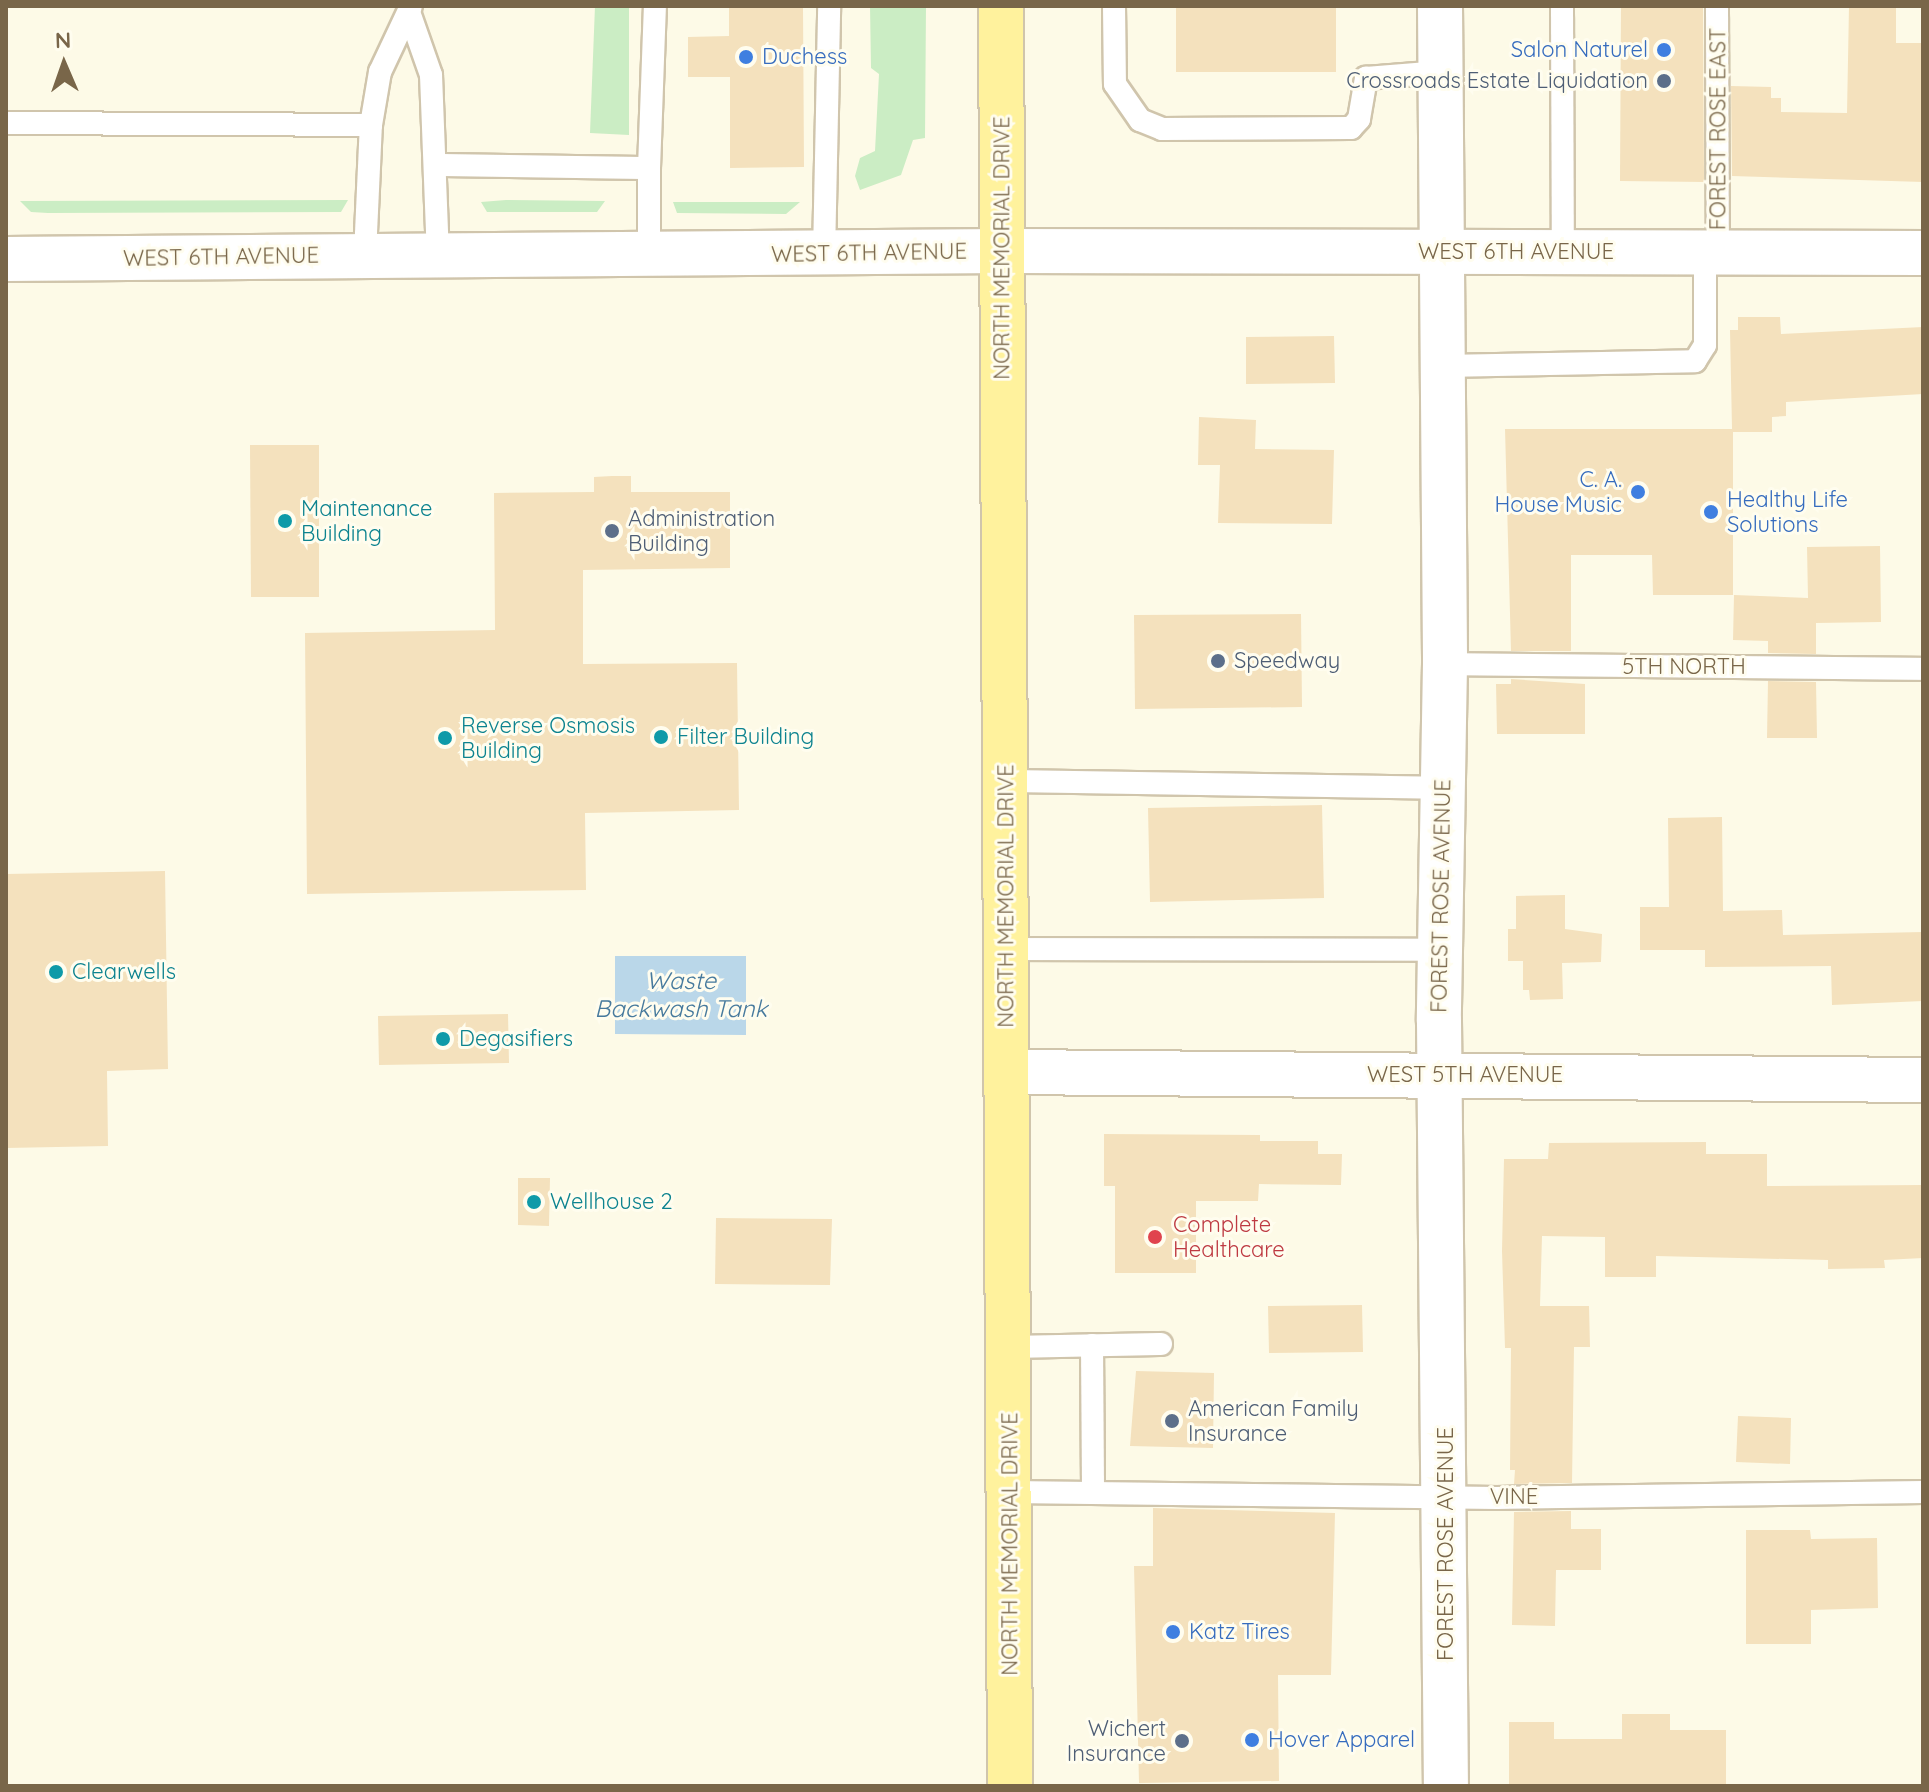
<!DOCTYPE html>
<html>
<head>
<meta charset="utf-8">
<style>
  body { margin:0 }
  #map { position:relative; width:1929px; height:1792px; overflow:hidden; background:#fdfae7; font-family:Quicksand,sans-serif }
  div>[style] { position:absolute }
  .green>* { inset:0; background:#cbedc4 }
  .water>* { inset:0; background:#bad7e9 }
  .building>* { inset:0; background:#f4e1bd }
  .roads { filter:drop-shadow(2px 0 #d0c5ac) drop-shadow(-2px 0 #d0c5ac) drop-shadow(0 2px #d0c5ac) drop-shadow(0 -2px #d0c5ac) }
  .service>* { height:22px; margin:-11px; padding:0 11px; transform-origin:11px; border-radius:11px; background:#fff }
  .minor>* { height:44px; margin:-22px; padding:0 22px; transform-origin:22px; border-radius:22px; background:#fff }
  .tertiary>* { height:44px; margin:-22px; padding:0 22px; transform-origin:22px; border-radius:22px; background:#fff }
  .primary>* { height:44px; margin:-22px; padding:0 22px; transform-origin:22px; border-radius:22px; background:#fff29d }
  .dots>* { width:22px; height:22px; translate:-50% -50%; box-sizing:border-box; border:4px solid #fffdef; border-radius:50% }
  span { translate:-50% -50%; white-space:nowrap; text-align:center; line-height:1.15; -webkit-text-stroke:6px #fffdef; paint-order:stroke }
  .shop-label { font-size:22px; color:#366cbe }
  .right { translate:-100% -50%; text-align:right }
  .left { translate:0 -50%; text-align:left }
  .service-label { font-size:22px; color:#4e5e75 }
  .street-label { font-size:22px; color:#796649 }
  .culture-label { font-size:22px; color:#0d838f }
  .health-label { font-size:22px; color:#be3a42 }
  .water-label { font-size:24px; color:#477a9d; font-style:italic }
  .frame { position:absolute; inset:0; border:8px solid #796649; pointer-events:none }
  .north { position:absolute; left:24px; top:24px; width:80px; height:80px; -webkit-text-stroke:6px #fffdef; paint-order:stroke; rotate:358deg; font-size:22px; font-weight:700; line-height:32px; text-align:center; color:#796649 }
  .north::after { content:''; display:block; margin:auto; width:28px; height:36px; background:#796649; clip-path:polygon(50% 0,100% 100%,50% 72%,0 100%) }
</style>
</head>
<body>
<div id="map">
  <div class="green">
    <i style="clip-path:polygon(595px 6px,629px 6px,629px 135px,590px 133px)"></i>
    <i style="clip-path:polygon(870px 6px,926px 6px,925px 138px,913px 140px,901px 175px,860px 190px,855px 176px,860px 158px,875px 151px,879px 74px,871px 68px)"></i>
    <i style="clip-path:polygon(348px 200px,341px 212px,48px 213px,31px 212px,20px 201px)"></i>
    <i style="clip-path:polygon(506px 200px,605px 201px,597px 212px,487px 212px,481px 202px)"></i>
    <i style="clip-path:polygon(673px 202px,800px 202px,786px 214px,677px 213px)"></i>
  </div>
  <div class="water">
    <i style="clip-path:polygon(615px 956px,746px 956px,746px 1035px,615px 1034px)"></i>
  </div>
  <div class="building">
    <i style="clip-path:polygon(729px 6px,803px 6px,804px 167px,730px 168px,730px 77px,688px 77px,688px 37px,729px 36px)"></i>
    <i style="clip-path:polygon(1176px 6px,1336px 6px,1336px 72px,1176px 72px)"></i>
    <i style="clip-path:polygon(1621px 6px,1703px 6px,1704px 182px,1620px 181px)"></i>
    <i style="clip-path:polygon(1849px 6px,1896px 6px,1896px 43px,1923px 43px,1923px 182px,1732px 176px,1731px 86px,1771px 87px,1771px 98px,1781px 98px,1781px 112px,1847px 113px)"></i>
    <i style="clip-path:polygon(1738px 317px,1780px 317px,1781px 334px,1923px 327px,1923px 394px,1786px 402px,1786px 416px,1772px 417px,1772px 432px,1733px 432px,1733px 595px,1653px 595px,1652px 555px,1571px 555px,1571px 651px,1511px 651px,1505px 429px,1732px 429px,1730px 330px,1738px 330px)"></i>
    <i style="clip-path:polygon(1334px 336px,1335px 383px,1246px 384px,1246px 337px)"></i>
    <i style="clip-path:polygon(1199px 417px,1256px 420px,1255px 449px,1334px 450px,1332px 524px,1218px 523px,1220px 465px,1198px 465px)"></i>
    <i style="clip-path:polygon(250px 445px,319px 445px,319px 597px,251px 597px)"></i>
    <i style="clip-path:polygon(612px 476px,631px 476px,631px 492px,730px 492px,730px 568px,583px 570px,583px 664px,737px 663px,739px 810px,585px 813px,586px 890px,307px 894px,305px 633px,495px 630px,494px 493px,594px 492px,594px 477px)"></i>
    <i style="clip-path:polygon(1880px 546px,1881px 622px,1816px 623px,1816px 654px,1768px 653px,1768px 641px,1733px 640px,1734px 595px,1808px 598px,1807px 547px)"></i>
    <i style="clip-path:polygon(1301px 614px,1302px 707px,1135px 709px,1134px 615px)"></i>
    <i style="clip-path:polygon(1511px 679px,1585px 684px,1585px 734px,1497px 734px,1496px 684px,1511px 684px)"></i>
    <i style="clip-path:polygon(1768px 681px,1816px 682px,1817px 738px,1767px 738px)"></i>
    <i style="clip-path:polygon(1322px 805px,1324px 898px,1150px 902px,1148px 808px)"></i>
    <i style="clip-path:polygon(1722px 817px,1723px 911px,1782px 910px,1783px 935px,1923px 932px,1923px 1001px,1832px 1005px,1831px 966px,1705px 967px,1705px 950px,1640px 950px,1640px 907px,1669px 907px,1668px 818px)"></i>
    <i style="clip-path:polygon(165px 871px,168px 1069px,107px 1071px,108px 1146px,6px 1148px,6px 874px)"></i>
    <i style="clip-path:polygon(1565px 895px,1565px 929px,1602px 934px,1601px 962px,1562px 963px,1563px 999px,1530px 1000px,1529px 990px,1523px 990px,1523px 961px,1508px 961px,1508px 929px,1516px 929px,1516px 896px)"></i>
    <i style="clip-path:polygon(508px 1014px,509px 1063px,379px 1065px,378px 1016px)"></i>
    <i style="clip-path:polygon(1104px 1134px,1260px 1135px,1260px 1141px,1318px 1141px,1318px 1154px,1342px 1154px,1341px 1185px,1259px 1184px,1258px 1201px,1196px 1201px,1196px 1273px,1115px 1273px,1115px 1186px,1104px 1186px)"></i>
    <i style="clip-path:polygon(1706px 1142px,1706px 1154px,1767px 1154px,1767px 1186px,1923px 1185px,1923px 1258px,1884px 1260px,1885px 1268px,1828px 1269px,1828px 1260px,1656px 1256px,1656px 1277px,1605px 1277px,1605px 1237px,1542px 1236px,1540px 1306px,1589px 1306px,1590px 1347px,1574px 1347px,1572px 1483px,1514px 1484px,1515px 1470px,1510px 1470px,1511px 1348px,1505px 1348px,1502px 1251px,1504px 1159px,1548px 1159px,1549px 1143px)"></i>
    <i style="clip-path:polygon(518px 1178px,550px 1178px,549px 1226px,518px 1225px)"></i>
    <i style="clip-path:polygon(716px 1218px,832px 1219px,830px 1285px,715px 1284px)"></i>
    <i style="clip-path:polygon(1362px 1305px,1363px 1352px,1269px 1353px,1268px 1306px)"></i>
    <i style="clip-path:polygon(1136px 1371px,1214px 1373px,1213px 1448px,1130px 1446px)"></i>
    <i style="clip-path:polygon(1738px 1416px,1791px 1418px,1790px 1464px,1736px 1462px)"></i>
    <i style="clip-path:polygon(1153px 1508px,1335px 1513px,1331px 1675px,1278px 1675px,1279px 1781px,1139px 1783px,1134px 1566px,1153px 1566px)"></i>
    <i style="clip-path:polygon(1571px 1511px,1571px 1529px,1601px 1529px,1601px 1570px,1556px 1570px,1555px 1626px,1512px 1625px,1514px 1512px)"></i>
    <i style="clip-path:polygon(1746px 1530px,1810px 1530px,1811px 1539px,1877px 1538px,1878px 1608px,1811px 1610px,1811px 1644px,1746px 1644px)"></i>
    <i style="clip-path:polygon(1622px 1714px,1670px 1714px,1670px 1730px,1726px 1730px,1726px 1786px,1509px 1786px,1509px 1722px,1554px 1722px,1554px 1739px,1622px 1739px)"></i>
  </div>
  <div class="roads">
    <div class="service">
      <i style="left:1114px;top:6px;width:78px;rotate:89.3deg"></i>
      <i style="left:1115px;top:84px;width:44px;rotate:55.2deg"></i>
      <i style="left:1140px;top:120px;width:24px;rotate:22deg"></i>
      <i style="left:1162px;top:129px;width:189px;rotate:-0.3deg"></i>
      <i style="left:1351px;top:128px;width:12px;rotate:-48deg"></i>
      <i style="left:1359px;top:119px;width:42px;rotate:-80.3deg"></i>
      <i style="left:1366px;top:78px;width:75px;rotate:-4.6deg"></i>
      <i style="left:1562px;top:6px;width:247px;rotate:89.8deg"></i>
      <i style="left:1717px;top:6px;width:247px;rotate:89.8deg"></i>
      <i style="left:410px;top:15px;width:64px;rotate:70.7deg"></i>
      <i style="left:431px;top:75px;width:180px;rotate:87.8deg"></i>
      <i style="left:6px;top:123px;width:365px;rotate:0.3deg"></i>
      <i style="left:436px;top:165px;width:213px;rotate:0.8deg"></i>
      <i style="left:649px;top:168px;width:86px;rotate:90deg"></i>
      <i style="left:649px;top:168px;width:162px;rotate:-87.9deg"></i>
      <i style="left:365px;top:255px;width:130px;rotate:-87.4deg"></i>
      <i style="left:371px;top:125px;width:54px;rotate:-80.4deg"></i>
      <i style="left:380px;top:72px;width:73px;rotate:-64.8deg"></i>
      <i style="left:824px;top:255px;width:249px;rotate:-88.8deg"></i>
      <i style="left:1443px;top:366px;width:252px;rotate:-1.1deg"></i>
      <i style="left:1695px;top:361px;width:19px;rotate:-58deg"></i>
      <i style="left:1705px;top:345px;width:92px;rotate:-90deg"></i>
      <i style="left:1445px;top:664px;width:478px;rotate:0.6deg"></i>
      <i style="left:1006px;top:781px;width:436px;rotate:0.9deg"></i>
      <i style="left:1007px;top:949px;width:437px;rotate:0.1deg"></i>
      <i style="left:1092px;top:1345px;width:148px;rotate:89.6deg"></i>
      <i style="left:1009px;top:1347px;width:152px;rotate:-1.1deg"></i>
      <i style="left:1010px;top:1492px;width:487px;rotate:0.7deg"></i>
      <i style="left:1497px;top:1498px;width:426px;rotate:-0.8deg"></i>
    </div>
    <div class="minor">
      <i style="left:1440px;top:6px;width:658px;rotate:89.56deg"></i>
      <i style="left:1445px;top:664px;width:357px;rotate:91deg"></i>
      <i style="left:1439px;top:1021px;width:765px;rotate:89.48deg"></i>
      <i style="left:1007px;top:1072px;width:916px;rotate:0.5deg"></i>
    </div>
    <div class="tertiary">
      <i style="left:6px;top:259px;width:997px;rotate:-0.46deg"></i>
      <i style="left:1003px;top:251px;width:920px;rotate:0.12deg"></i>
    </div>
    <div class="primary">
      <i style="left:1001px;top:6px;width:1780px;rotate:89.71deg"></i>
    </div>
  </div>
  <div class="dots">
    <i style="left:1664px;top:50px;background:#3f7fe0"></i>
    <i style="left:746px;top:57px;background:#3f7fe0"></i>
    <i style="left:1664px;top:81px;background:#5c6f8a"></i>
    <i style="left:1638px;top:492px;background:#3f7fe0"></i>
    <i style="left:1711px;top:512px;background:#3f7fe0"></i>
    <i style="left:285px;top:521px;background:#0f9aa8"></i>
    <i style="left:612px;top:531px;background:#5c6f8a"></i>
    <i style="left:1218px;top:661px;background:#5c6f8a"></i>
    <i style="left:661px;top:737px;background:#0f9aa8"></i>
    <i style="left:445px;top:738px;background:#0f9aa8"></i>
    <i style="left:56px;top:972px;background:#0f9aa8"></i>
    <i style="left:443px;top:1039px;background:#0f9aa8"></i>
    <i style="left:534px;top:1202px;background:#0f9aa8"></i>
    <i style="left:1155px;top:1237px;background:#e0444e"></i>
    <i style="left:1172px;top:1421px;background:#5c6f8a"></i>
    <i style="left:1173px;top:1632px;background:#3f7fe0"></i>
    <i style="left:1252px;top:1740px;background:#3f7fe0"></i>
    <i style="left:1182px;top:1741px;background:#5c6f8a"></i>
  </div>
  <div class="shop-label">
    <span class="right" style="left:1648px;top:50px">Salon Naturel</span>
    <span class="left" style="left:762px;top:57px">Duchess</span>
    <span class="right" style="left:1622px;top:492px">C. A.<br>House Music</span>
    <span class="left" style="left:1727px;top:512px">Healthy Life<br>Solutions</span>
    <span class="left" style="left:1189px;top:1632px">Katz Tires</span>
    <span class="left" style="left:1268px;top:1740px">Hover Apparel</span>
  </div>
  <div class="service-label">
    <span class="right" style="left:1648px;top:81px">Crossroads Estate Liquidation</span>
    <span class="left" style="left:628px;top:531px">Administration<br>Building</span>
    <span class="left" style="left:1234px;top:661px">Speedway</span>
    <span class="left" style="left:1188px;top:1421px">American Family<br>Insurance</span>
    <span class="right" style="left:1166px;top:1741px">Wichert<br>Insurance</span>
  </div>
  <div class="street-label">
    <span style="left:1718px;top:129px;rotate:-90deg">FOREST ROSE EAST</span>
    <span style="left:1002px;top:248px;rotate:-90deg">NORTH MEMORIAL DRIVE</span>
    <span style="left:1516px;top:252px">WEST 6TH AVENUE</span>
    <span style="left:869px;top:253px;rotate:-1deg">WEST 6TH AVENUE</span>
    <span style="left:221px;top:257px;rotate:-1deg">WEST 6TH AVENUE</span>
    <span style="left:1684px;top:667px">5TH NORTH</span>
    <span style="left:1006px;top:896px;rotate:-90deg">NORTH MEMORIAL DRIVE</span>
    <span style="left:1441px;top:896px;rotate:-89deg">FOREST ROSE AVENUE</span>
    <span style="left:1465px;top:1075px">WEST 5TH AVENUE</span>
    <span style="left:1514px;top:1497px">VINE</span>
    <span style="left:1010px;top:1544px;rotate:-90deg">NORTH MEMORIAL DRIVE</span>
    <span style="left:1446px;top:1544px;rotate:-90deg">FOREST ROSE AVENUE</span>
  </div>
  <div class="culture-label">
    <span class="left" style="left:301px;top:521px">Maintenance<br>Building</span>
    <span class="left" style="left:461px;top:738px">Reverse Osmosis<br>Building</span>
    <span class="left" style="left:677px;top:737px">Filter Building</span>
    <span class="left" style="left:72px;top:972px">Clearwells</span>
    <span class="left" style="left:459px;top:1039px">Degasifiers</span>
    <span class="left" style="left:550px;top:1202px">Wellhouse 2</span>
  </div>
  <div class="health-label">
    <span class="left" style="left:1173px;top:1237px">Complete<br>Healthcare</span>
  </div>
  <div class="water-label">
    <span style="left:681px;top:995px">Waste<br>Backwash Tank</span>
  </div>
  <div class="frame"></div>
  <div class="north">N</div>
</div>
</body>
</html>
